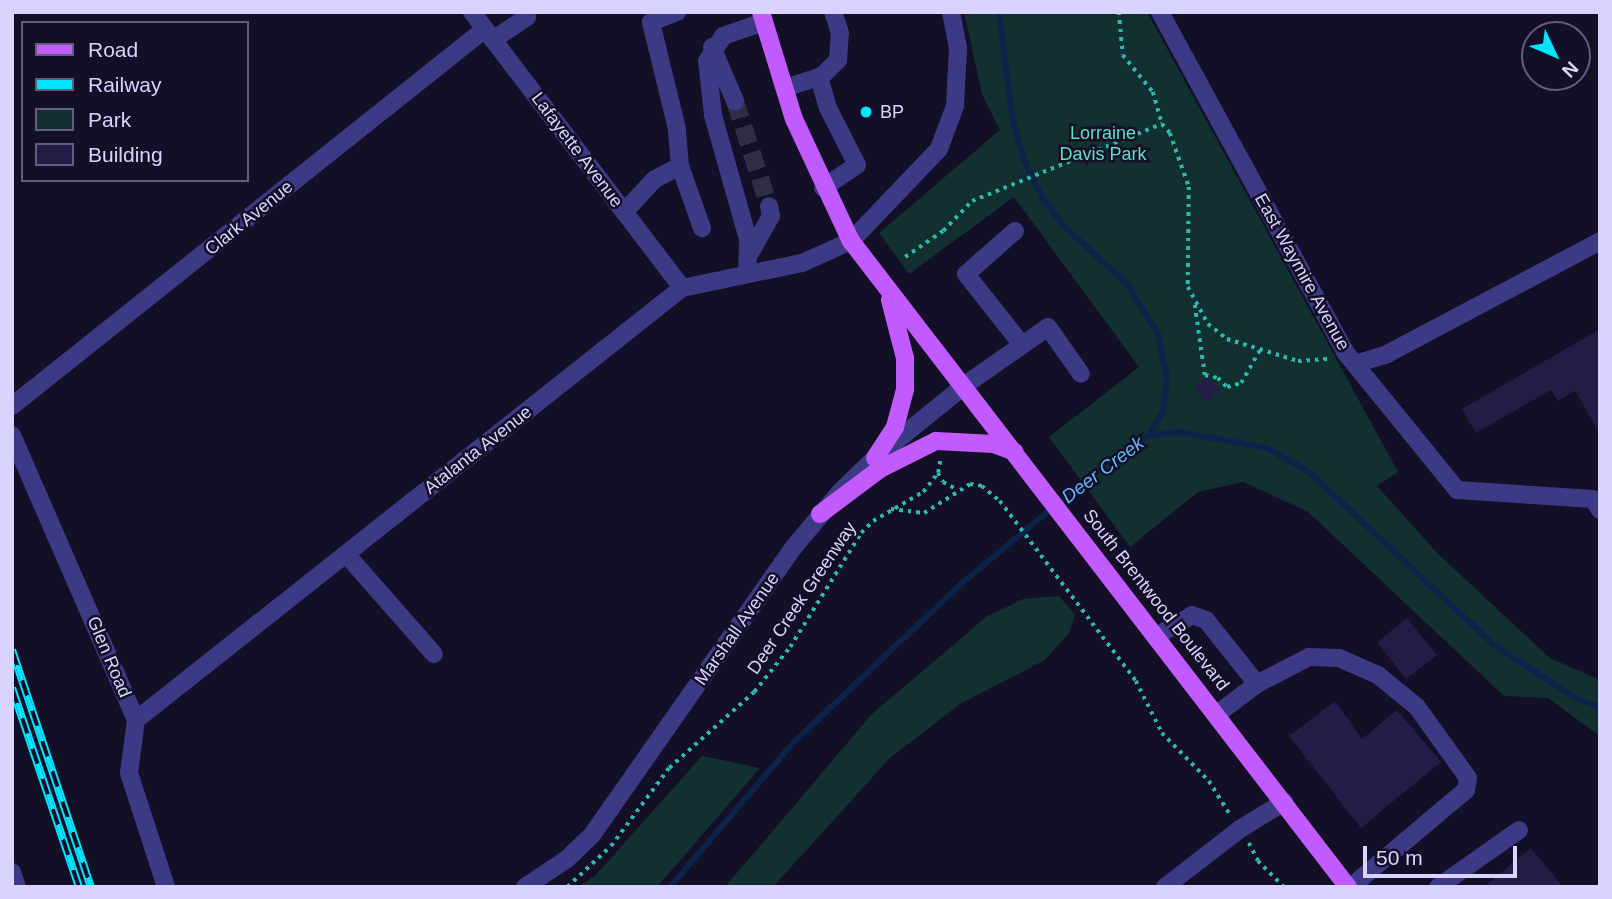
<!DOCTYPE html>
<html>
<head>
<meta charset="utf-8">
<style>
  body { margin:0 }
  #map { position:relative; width:1612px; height:899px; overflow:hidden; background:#130f26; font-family:Arial,sans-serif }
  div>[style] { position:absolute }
  .green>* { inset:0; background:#12302f }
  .stream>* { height:6px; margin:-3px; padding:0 3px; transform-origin:3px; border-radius:3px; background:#0c2248 }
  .building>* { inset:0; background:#241b47 }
  .minor-tunnel>* { height:18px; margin-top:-9px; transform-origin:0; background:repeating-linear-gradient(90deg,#312d47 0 18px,transparent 0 27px) }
  .path>* { height:3.5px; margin-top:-1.75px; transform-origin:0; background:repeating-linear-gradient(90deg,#2fb8b0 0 3.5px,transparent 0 8.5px) }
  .minor>* { height:18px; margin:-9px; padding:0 9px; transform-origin:9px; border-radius:9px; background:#3d3a85 }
  .major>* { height:18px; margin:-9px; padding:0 9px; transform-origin:9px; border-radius:9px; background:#c25bff }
  .rail>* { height:8px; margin-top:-4px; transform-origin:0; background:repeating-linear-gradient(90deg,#130f26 0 16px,#00e5ff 0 32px); box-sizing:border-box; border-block:2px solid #00e5ff }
  .dots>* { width:19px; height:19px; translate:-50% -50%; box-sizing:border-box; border:4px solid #130f26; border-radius:50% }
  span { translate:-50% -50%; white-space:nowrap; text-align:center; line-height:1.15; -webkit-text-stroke:5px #130f26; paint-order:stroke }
  .poi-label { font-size:18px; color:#d9d4ff }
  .left { translate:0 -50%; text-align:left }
  .park-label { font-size:18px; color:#5fe0c0 }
  .street-label { font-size:18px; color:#d9d4ff }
  .water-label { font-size:19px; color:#62b6ff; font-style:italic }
  .frame { position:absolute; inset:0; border:14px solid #d9d4ff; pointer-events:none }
  .legend { position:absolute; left:21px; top:21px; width:228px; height:161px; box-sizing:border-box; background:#130f26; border:2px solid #625e7d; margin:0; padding:9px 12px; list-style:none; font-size:21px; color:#d9d4ff }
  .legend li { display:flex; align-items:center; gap:14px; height:35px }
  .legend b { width:35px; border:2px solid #625e7d }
  .north { position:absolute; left:1521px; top:21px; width:70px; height:70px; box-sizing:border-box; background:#130f26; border:2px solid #625e7d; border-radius:50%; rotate:134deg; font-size:19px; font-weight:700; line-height:28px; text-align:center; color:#d9d4ff }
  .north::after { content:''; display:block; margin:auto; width:24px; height:32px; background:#00e5ff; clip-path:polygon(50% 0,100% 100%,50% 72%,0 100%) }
  .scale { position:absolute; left:1363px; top:846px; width:154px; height:32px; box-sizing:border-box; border:4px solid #d9d4ff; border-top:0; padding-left:9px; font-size:21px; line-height:24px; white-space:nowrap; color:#d9d4ff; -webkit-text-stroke:5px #130f26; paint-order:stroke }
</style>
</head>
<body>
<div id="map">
  <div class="green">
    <i style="clip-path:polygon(964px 12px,1147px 12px,1398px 472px,1377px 486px,1438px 554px,1550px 658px,1600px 680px,1600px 736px,1548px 698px,1504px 696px,1307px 511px,1243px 482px,1198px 492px,1130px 547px,1049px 437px,1139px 367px,1014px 197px,909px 274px,879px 233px,1000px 130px,982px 94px)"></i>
    <i style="clip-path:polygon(1059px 596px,1075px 615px,1069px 633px,1045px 660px,960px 704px,890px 758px,773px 887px,725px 887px,872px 714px,986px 617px,1023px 599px)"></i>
    <i style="clip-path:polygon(702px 756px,760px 768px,657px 887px,578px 887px,595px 876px)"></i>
  </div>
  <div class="stream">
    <i style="left:999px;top:12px;width:106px;rotate:82.9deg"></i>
    <i style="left:1012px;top:117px;width:45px;rotate:74.4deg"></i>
    <i style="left:1024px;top:160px;width:43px;rotate:64deg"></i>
    <i style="left:1043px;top:199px;width:36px;rotate:52deg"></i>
    <i style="left:1065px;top:227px;width:84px;rotate:42.6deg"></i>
    <i style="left:1127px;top:284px;width:59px;rotate:58.2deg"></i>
    <i style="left:1158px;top:334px;width:46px;rotate:78.7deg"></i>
    <i style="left:1167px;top:379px;width:32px;rotate:97deg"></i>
    <i style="left:1163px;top:411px;width:28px;rotate:120deg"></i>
    <i style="left:670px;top:887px;width:189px;rotate:-49.5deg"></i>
    <i style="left:793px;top:743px;width:231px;rotate:-43.4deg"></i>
    <i style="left:961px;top:584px;width:181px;rotate:-39.8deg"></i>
    <i style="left:1100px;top:468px;width:59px;rotate:-34deg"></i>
    <i style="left:1149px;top:435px;width:30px;rotate:-6deg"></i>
    <i style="left:1179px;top:432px;width:89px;rotate:10.3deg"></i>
    <i style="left:1267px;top:448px;width:47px;rotate:29.3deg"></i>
    <i style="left:1308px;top:471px;width:256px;rotate:43.1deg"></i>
    <i style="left:1495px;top:646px;width:92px;rotate:33deg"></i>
    <i style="left:1572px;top:696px;width:30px;rotate:23deg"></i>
  </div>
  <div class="building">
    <i style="clip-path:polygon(1600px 329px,1600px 434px,1575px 391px,1558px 401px,1551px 390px,1476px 433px,1462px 409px)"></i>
    <i style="clip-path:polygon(1208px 377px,1220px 392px,1206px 403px,1194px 389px)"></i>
    <i style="clip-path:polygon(1407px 618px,1437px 655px,1406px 679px,1377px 642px)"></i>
    <i style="clip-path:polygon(1335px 701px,1362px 739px,1397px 710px,1441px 762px,1361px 828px,1289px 736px)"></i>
    <i style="clip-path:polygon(1531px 848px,1563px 887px,1484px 887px)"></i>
  </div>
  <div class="minor-tunnel">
    <i style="left:735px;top:101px;width:110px;rotate:72.1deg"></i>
  </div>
  <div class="path">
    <i style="left:1119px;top:12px;width:43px;rotate:84.7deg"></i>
    <i style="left:1123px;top:55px;width:48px;rotate:51deg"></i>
    <i style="left:1153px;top:92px;width:33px;rotate:74deg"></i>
    <i style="left:905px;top:257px;width:46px;rotate:-34.4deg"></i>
    <i style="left:943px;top:231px;width:42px;rotate:-46deg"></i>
    <i style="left:972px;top:201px;width:205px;rotate:-22.1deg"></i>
    <i style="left:1162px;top:124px;width:12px;rotate:48deg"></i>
    <i style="left:1170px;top:133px;width:57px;rotate:70.6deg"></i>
    <i style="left:1189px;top:187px;width:100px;rotate:90.6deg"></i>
    <i style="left:1188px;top:287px;width:42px;rotate:61.6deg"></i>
    <i style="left:1208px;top:324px;width:24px;rotate:38deg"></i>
    <i style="left:1227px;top:339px;width:74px;rotate:17.2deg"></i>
    <i style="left:1298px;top:361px;width:32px;rotate:-4deg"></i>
    <i style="left:1195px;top:305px;width:71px;rotate:81.9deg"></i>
    <i style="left:1205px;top:375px;width:13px;rotate:13deg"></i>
    <i style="left:1218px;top:378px;width:13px;rotate:45deg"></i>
    <i style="left:1227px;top:387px;width:15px;rotate:-16deg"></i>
    <i style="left:1241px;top:383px;width:40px;rotate:-60.3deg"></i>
    <i style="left:938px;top:473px;width:10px;rotate:61deg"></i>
    <i style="left:943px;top:482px;width:15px;rotate:28deg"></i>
    <i style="left:891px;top:509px;width:33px;rotate:7deg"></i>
    <i style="left:924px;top:513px;width:54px;rotate:-32.2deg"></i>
    <i style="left:970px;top:484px;width:12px;rotate:9deg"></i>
    <i style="left:982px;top:486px;width:23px;rotate:40deg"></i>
    <i style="left:1000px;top:501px;width:226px;rotate:52.9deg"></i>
    <i style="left:1136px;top:681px;width:58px;rotate:63.4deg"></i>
    <i style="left:1162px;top:733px;width:67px;rotate:45.6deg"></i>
    <i style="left:1209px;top:781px;width:38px;rotate:58deg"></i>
    <i style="left:1249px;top:843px;width:20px;rotate:63deg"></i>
    <i style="left:1258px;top:861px;width:37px;rotate:45deg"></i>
    <i style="left:567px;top:887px;width:60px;rotate:-43deg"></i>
    <i style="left:611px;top:846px;width:97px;rotate:-53.4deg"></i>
    <i style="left:669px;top:768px;width:114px;rotate:-41.8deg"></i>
    <i style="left:754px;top:692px;width:58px;rotate:-51.3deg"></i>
    <i style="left:790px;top:647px;width:134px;rotate:-58.1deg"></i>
    <i style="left:861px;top:533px;width:17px;rotate:-45deg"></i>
    <i style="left:873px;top:521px;width:58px;rotate:-30.1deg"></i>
    <i style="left:923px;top:492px;width:24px;rotate:-52deg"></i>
    <i style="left:938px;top:473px;width:12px;rotate:-81deg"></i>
  </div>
  <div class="minor">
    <i style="left:472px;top:12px;width:347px;rotate:52.7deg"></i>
    <i style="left:1160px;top:12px;width:387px;rotate:61.4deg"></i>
    <i style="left:1345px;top:352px;width:178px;rotate:50.9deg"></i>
    <i style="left:1457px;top:490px;width:136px;rotate:3.8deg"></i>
    <i style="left:1593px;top:499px;width:13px;rotate:58deg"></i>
    <i style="left:493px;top:40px;width:41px;rotate:-34.1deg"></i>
    <i style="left:527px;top:17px;width:5px;rotate:-101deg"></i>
    <i style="left:712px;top:47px;width:59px;rotate:66.9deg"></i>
    <i style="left:819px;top:77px;width:32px;rotate:74deg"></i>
    <i style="left:828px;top:108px;width:64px;rotate:63deg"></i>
    <i style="left:857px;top:165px;width:41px;rotate:145.9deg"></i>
    <i style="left:785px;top:88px;width:39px;rotate:-18deg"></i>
    <i style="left:822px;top:76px;width:23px;rotate:-45deg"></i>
    <i style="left:838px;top:60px;width:27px;rotate:-86deg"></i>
    <i style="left:840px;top:33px;width:22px;rotate:-108deg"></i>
    <i style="left:680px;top:166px;width:66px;rotate:70.5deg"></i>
    <i style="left:624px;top:212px;width:45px;rotate:-46.8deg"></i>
    <i style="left:655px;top:179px;width:28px;rotate:-27deg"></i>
    <i style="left:680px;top:166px;width:37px;rotate:-95deg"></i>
    <i style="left:677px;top:129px;width:110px;rotate:-103.7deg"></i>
    <i style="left:651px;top:22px;width:28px;rotate:-21deg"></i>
    <i style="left:1015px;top:231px;width:65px;rotate:138.7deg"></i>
    <i style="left:966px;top:274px;width:90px;rotate:51.7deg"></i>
    <i style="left:749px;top:255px;width:45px;rotate:-60.6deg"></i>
    <i style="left:771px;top:216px;width:10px;rotate:-101deg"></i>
    <i style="left:747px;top:274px;width:35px;rotate:-88deg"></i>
    <i style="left:748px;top:239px;width:129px;rotate:-105.8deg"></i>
    <i style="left:713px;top:115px;width:54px;rotate:-96.3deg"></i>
    <i style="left:707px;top:61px;width:30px;rotate:-57deg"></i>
    <i style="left:723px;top:36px;width:43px;rotate:-18.9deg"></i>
    <i style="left:1355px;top:364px;width:34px;rotate:-17deg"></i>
    <i style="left:1387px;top:354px;width:241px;rotate:-27.9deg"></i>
    <i style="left:12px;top:406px;width:605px;rotate:-38.56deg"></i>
    <i style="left:12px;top:435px;width:311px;rotate:66.5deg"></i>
    <i style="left:136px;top:720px;width:53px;rotate:97.5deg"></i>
    <i style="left:129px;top:773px;width:120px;rotate:72deg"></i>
    <i style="left:346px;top:554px;width:133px;rotate:48.7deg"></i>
    <i style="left:1158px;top:635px;width:39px;rotate:-30deg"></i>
    <i style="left:1192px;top:615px;width:15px;rotate:20deg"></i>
    <i style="left:1206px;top:620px;width:82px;rotate:51.4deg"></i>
    <i style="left:1217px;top:714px;width:50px;rotate:-36.9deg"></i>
    <i style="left:1257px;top:684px;width:59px;rotate:-27.4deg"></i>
    <i style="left:1309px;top:657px;width:30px;rotate:2deg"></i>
    <i style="left:1339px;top:658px;width:43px;rotate:23.6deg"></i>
    <i style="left:1378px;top:675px;width:50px;rotate:39.4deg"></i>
    <i style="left:1417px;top:707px;width:87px;rotate:54.3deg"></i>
    <i style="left:1468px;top:778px;width:12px;rotate:99deg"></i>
    <i style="left:1466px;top:790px;width:150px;rotate:139.9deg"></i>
    <i style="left:136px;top:720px;width:696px;rotate:-38.35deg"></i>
    <i style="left:682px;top:288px;width:123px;rotate:-11.8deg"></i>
    <i style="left:802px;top:263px;width:54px;rotate:-24.2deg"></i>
    <i style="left:851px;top:241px;width:127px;rotate:-46.3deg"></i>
    <i style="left:939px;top:149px;width:46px;rotate:-69.6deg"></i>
    <i style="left:955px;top:106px;width:58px;rotate:-87deg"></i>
    <i style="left:958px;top:48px;width:37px;rotate:-101deg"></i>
    <i style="left:12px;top:872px;width:16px;rotate:72deg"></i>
    <i style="left:525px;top:887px;width:50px;rotate:-33.7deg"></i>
    <i style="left:567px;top:859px;width:35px;rotate:-44deg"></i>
    <i style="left:592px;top:835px;width:350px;rotate:-55deg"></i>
    <i style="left:793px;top:548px;width:75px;rotate:-49.9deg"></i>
    <i style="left:841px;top:491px;width:47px;rotate:-44.1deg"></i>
    <i style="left:875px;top:458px;width:116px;rotate:-39deg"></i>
    <i style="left:965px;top:385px;width:101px;rotate:-34.9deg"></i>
    <i style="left:1048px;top:327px;width:57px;rotate:54.9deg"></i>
    <i style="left:1165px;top:887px;width:95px;rotate:-37.7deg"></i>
    <i style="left:1240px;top:829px;width:52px;rotate:-31.5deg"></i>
    <i style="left:1438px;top:887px;width:99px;rotate:-35.1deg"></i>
  </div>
  <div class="major">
    <i style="left:761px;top:12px;width:112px;rotate:72.9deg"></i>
    <i style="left:794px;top:119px;width:135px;rotate:65deg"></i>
    <i style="left:851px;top:241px;width:815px;rotate:52.43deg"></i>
    <i style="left:875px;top:458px;width:37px;rotate:-57deg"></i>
    <i style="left:895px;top:427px;width:39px;rotate:-75deg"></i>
    <i style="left:905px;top:389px;width:31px;rotate:-90deg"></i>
    <i style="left:905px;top:358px;width:60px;rotate:-104.5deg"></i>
    <i style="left:820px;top:514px;width:75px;rotate:-36.9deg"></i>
    <i style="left:880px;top:469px;width:63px;rotate:-26.6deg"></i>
    <i style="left:936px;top:441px;width:58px;rotate:3deg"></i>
    <i style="left:994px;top:444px;width:22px;rotate:21deg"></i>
  </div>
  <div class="rail">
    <i style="left:12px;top:650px;width:250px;rotate:71.6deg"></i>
    <i style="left:12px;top:688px;width:210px;rotate:71.4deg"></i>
  </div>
  <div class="dots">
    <i style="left:866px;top:112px;background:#00e5ff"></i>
  </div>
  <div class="poi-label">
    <span class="left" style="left:880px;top:112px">BP</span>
  </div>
  <div class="park-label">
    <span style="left:1103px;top:144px">Lorraine<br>Davis Park</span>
  </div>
  <div class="street-label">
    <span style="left:577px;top:150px;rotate:53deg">Lafayette Avenue</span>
    <span style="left:249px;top:218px;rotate:-39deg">Clark Avenue</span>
    <span style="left:1302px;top:272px;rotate:61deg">East Waymire Avenue</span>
    <span style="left:478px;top:450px;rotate:-38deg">Atalanta Avenue</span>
    <span style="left:802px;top:598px;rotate:-56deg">Deer Creek Greenway</span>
    <span style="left:1156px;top:600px;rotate:52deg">South Brentwood Boulevard</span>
    <span style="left:737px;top:629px;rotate:-55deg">Marshall Avenue</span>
    <span style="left:109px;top:657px;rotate:67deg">Glen Road</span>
  </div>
  <div class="water-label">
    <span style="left:1103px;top:470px;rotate:-37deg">Deer Creek</span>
  </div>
  <div class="frame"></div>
  <ul class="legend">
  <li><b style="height:9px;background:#c25bff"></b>Road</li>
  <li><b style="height:9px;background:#00e5ff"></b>Railway</li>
  <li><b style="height:19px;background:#12302f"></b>Park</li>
  <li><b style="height:19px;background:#241b47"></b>Building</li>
  </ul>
  <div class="north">N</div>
  <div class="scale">50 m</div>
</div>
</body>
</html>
